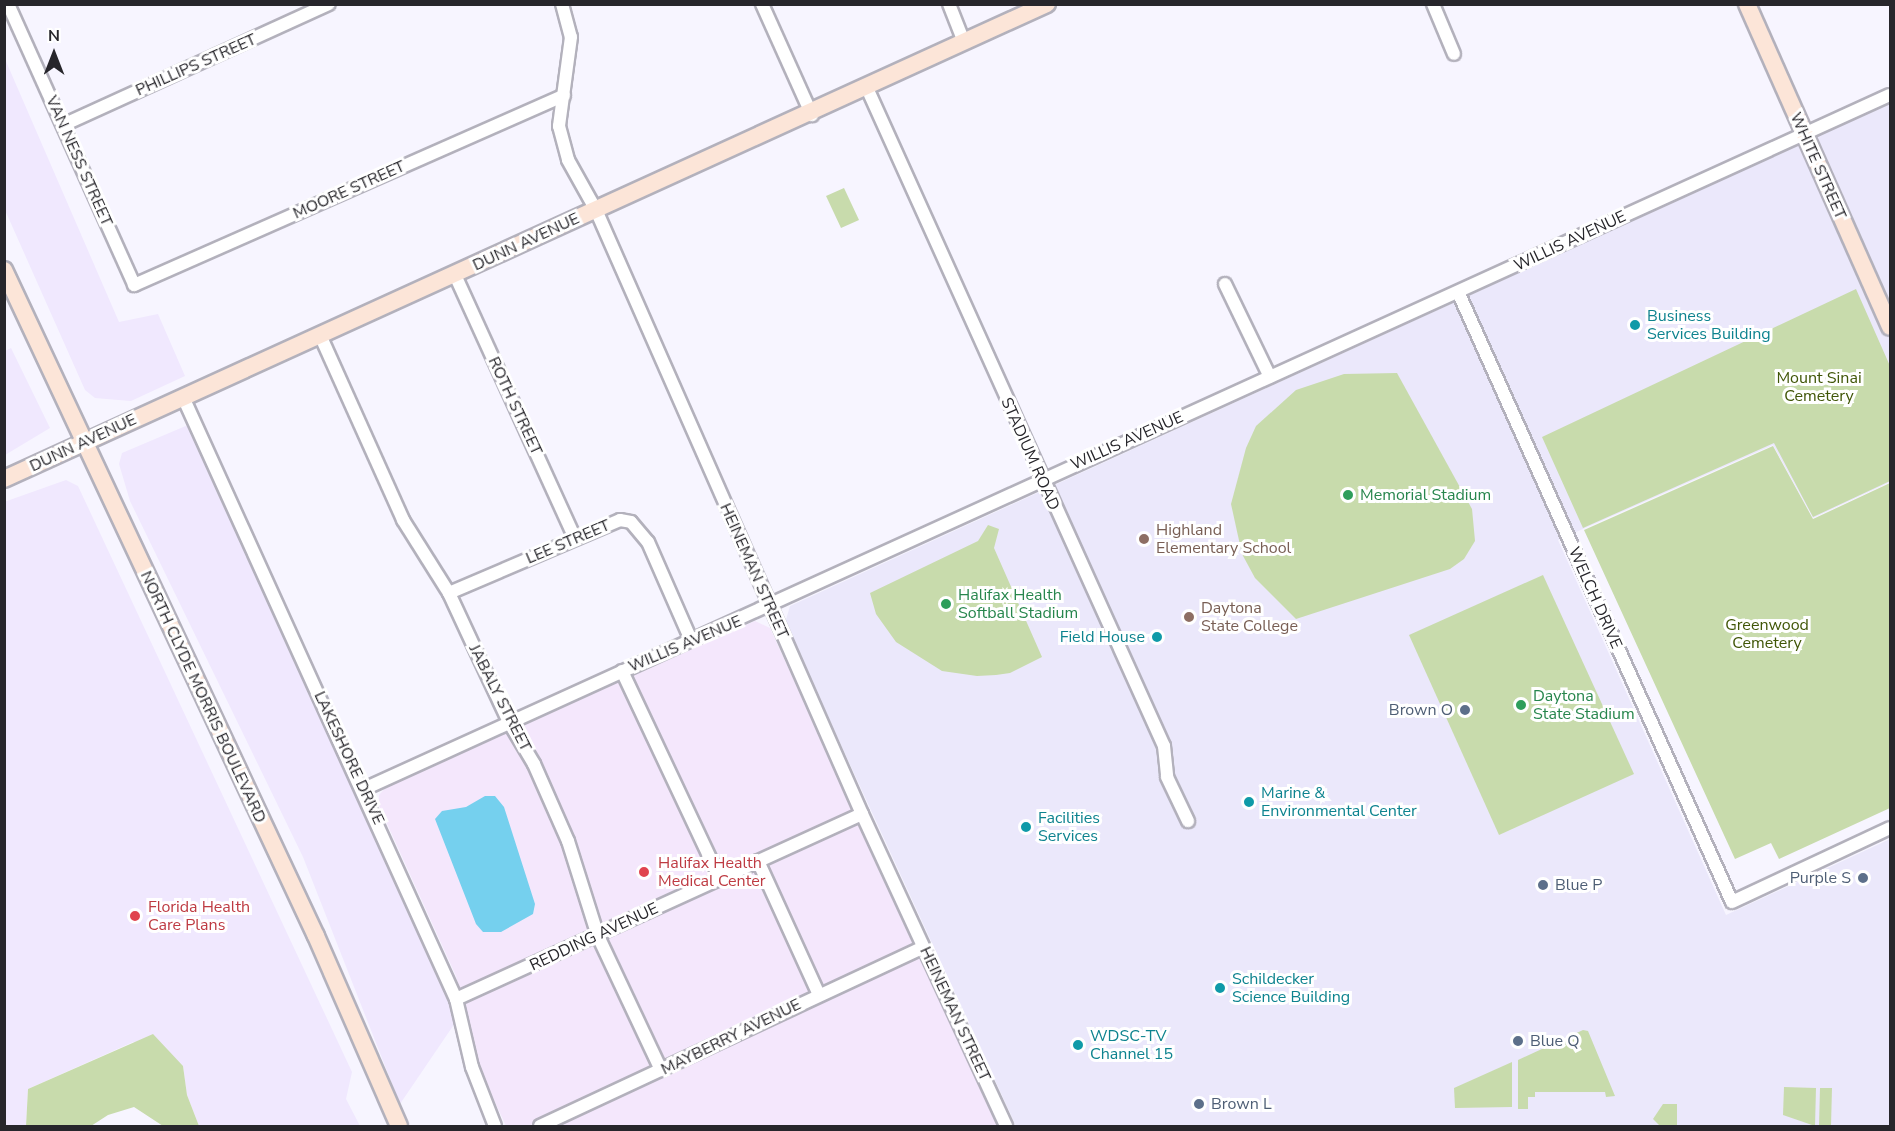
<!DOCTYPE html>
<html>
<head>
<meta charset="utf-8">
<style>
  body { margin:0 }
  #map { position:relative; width:1895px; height:1131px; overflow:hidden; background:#f7f5ff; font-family:"Nunito Sans",sans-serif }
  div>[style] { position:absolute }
  .commercial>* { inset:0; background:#f0e8fe }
  .built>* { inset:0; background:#ebe8fb }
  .medical>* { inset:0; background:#f4e7fc }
  .green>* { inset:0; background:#c8dbac }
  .water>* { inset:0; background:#75d0ee }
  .roads { filter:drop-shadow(2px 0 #b3b1bc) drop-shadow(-2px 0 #b3b1bc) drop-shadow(0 2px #b3b1bc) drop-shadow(0 -2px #b3b1bc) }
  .street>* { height:12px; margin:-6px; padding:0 6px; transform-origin:6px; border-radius:6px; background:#fff }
  .secondary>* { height:16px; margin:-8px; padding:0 8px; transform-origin:8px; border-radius:8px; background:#fce5d8 }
  .dots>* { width:16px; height:16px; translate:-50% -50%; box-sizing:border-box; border:3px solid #fff; border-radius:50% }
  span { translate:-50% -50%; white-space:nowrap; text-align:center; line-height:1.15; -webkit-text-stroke:6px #fff; paint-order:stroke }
  .street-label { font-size:16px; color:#27262b }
  .culture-label { font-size:16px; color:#0d838f }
  .left { translate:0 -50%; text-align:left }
  .right { translate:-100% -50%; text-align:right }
  .park-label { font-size:16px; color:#405607 }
  .leisure-label { font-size:16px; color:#27864d }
  .education-label { font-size:16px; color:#785e54 }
  .service-label { font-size:16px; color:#4e5e75 }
  .health-label { font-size:16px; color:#be3a42 }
  .frame { position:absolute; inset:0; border:6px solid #27262b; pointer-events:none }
  .north { position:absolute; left:24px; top:24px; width:60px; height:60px; -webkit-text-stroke:4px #fff; paint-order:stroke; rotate:0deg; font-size:16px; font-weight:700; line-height:24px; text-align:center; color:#27262b }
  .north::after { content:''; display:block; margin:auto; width:21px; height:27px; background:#27262b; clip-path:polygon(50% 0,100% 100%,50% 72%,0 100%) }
</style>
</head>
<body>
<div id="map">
  <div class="commercial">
    <i style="clip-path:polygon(5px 59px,119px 322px,158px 314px,185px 376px,131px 401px,95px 398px,85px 390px,5px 210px)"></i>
    <i style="clip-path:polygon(11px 348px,50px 428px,5px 455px,5px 351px)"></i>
    <i style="clip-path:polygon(188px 425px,450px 1002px,455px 1023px,400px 1104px,303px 857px,130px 501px,119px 464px,122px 453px)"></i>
    <i style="clip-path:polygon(66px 480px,78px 486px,352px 1072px,346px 1099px,360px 1126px,199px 1126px,187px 1095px,183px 1066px,133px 1042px,28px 1089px,26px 1126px,5px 1126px,4px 502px)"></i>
  </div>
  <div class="built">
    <i style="clip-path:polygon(1890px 103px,1890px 482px,1813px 518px,1773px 445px,1558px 540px,1726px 915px,1890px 839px,1890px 1126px,1016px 1126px,785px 623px,790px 606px)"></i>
  </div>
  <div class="medical">
    <i style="clip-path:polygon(755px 621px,770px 628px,998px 1126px,506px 1126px,481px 1072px,456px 976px,379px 806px,379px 795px,388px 785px)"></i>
  </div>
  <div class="green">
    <i style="clip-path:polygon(844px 188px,859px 220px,841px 228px,826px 196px)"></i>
    <i style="clip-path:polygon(1856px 289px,1890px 366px,1890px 481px,1813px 517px,1774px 443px,1583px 528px,1542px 437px)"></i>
    <i style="clip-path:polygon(1397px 373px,1472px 509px,1475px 541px,1464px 559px,1450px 569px,1296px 619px,1255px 578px,1242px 554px,1231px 504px,1246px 448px,1256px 426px,1296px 390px,1344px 374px)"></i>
    <i style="clip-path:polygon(1773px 446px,1813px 519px,1890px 483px,1890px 808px,1779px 859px,1771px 843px,1735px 859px,1584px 530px)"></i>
    <i style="clip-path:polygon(988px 525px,999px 529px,994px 548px,1042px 657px,1010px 673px,996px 675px,977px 676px,942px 671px,896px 642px,876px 614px,870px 593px,978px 541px)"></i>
    <i style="clip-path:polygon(1543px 575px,1634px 774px,1499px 835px,1409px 635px)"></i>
    <i style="clip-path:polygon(1583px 1030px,1588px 1031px,1615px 1096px,1606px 1097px,1605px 1092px,1535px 1092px,1535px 1097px,1528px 1097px,1528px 1109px,1518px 1109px,1518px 1060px)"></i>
    <i style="clip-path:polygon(153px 1034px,183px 1066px,187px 1095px,199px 1126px,163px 1126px,134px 1107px,108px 1115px,91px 1126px,26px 1126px,28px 1089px)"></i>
    <i style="clip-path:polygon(1512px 1062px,1512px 1107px,1455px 1108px,1454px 1088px)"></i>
    <i style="clip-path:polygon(1784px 1087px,1816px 1088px,1815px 1126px,1783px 1115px)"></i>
    <i style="clip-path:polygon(1820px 1088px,1832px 1088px,1831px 1126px,1819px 1126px)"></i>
    <i style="clip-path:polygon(1663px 1104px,1677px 1104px,1677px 1126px,1660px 1126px,1653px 1119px)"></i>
  </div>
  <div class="water">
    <i style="clip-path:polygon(485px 796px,495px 796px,504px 807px,535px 904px,533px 914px,501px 932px,483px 932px,476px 924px,435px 819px,442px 811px,466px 807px)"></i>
  </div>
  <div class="roads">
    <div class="street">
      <i style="left:8px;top:4px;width:308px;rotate:65.8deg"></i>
      <i style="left:134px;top:285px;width:470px;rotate:-23.8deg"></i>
      <i style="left:562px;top:4px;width:34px;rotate:75deg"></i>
      <i style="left:571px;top:37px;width:90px;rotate:97.7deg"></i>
      <i style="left:559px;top:126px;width:35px;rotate:75deg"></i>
      <i style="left:568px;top:160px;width:57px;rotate:60.8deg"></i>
      <i style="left:596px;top:210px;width:660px;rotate:66.23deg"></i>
      <i style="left:862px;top:814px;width:344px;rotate:65.2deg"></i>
      <i style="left:762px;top:4px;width:122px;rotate:65.8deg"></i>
      <i style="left:949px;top:4px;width:41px;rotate:68.5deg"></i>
      <i style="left:1433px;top:4px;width:54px;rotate:67.2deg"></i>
      <i style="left:867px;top:88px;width:722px;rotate:65.71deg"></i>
      <i style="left:1164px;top:746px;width:31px;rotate:84deg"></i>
      <i style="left:1167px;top:777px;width:49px;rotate:64.5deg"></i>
      <i style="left:63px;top:125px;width:292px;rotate:-24.5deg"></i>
      <i style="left:455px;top:275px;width:289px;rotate:65.5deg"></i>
      <i style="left:1225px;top:284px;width:103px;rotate:64.2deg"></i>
      <i style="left:1459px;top:294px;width:666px;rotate:65.82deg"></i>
      <i style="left:1732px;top:902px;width:174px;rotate:-25.1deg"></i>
      <i style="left:320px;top:335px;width:203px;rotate:65.8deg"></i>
      <i style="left:403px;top:520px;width:86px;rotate:57.8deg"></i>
      <i style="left:449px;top:593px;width:142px;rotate:65.1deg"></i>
      <i style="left:509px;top:722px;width:49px;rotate:59.2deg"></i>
      <i style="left:534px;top:764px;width:84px;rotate:66.2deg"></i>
      <i style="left:568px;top:841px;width:100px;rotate:72.5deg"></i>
      <i style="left:598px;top:936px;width:148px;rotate:64.8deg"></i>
      <i style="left:183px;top:397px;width:661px;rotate:65.61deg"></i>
      <i style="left:456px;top:999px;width:70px;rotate:76.8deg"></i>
      <i style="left:472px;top:1067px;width:63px;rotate:68.7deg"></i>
      <i style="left:449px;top:593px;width:186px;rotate:-23.1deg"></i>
      <i style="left:620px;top:520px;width:11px;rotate:10deg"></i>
      <i style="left:631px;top:522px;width:26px;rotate:50deg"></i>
      <i style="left:648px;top:542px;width:107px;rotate:66.3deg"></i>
      <i style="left:622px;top:671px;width:228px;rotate:64.8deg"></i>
      <i style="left:364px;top:789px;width:1676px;rotate:-24.46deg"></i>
      <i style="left:758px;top:861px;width:147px;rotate:65.5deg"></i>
      <i style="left:456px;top:999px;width:446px;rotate:-24.5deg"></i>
      <i style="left:540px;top:1126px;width:423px;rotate:-25deg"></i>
    </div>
    <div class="secondary">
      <i style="left:1747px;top:4px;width:353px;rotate:66.1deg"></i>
      <i style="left:4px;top:270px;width:735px;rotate:64.9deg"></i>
      <i style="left:316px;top:936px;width:207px;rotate:66.4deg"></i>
      <i style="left:4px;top:479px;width:1146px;rotate:-24.49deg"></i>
    </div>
  </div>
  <div class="dots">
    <i style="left:1635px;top:325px;background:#0f9aa8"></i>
    <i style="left:1348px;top:495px;background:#2e9e5b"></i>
    <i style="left:1144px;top:539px;background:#8d6e63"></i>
    <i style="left:946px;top:604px;background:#2e9e5b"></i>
    <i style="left:1189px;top:617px;background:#8d6e63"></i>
    <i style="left:1157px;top:637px;background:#0f9aa8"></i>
    <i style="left:1521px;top:705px;background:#2e9e5b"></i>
    <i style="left:1465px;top:710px;background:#5c6f8a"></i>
    <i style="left:1249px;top:802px;background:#0f9aa8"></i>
    <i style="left:1026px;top:827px;background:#0f9aa8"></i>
    <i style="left:644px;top:872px;background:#e0444e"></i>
    <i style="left:1863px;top:878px;background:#5c6f8a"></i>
    <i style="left:1543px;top:885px;background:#5c6f8a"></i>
    <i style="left:135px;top:916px;background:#e0444e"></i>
    <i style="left:1220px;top:988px;background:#0f9aa8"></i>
    <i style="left:1518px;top:1041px;background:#5c6f8a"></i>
    <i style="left:1078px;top:1045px;background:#0f9aa8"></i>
    <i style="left:1199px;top:1104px;background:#5c6f8a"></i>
  </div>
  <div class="street-label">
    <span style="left:196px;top:65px;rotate:-24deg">PHILLIPS STREET</span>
    <span style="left:79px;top:161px;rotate:66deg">VAN NESS STREET</span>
    <span style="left:1818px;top:166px;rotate:66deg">WHITE STREET</span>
    <span style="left:349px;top:190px;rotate:-24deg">MOORE STREET</span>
    <span style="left:1570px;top:241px;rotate:-25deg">WILLIS AVENUE</span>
    <span style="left:526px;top:242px;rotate:-25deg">DUNN AVENUE</span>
    <span style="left:515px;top:406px;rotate:65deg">ROTH STREET</span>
    <span style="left:1127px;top:441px;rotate:-24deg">WILLIS AVENUE</span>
    <span style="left:83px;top:443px;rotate:-25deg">DUNN AVENUE</span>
    <span style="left:1030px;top:454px;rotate:66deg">STADIUM ROAD</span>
    <span style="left:568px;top:542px;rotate:-23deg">LEE STREET</span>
    <span style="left:754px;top:571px;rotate:66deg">HEINEMAN STREET</span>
    <span style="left:1595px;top:598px;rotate:66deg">WELCH DRIVE</span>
    <span style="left:685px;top:644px;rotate:-23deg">WILLIS AVENUE</span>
    <span style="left:203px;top:697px;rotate:65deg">NORTH CLYDE MORRIS BOULEVARD</span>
    <span style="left:500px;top:698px;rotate:63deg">JABALY STREET</span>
    <span style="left:349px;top:758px;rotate:65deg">LAKESHORE DRIVE</span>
    <span style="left:594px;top:937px;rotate:-25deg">REDDING AVENUE</span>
    <span style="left:955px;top:1014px;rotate:65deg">HEINEMAN STREET</span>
    <span style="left:731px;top:1037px;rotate:-26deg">MAYBERRY AVENUE</span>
  </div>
  <div class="culture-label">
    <span class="left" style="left:1647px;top:325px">Business<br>Services Building</span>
    <span class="right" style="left:1145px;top:637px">Field House</span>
    <span class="left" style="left:1261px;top:802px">Marine &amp;<br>Environmental Center</span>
    <span class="left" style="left:1038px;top:827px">Facilities<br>Services</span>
    <span class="left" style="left:1232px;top:988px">Schildecker<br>Science Building</span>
    <span class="left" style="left:1090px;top:1045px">WDSC-TV<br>Channel 15</span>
  </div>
  <div class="park-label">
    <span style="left:1819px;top:387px">Mount Sinai<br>Cemetery</span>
    <span style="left:1767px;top:634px">Greenwood<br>Cemetery</span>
  </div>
  <div class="leisure-label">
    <span class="left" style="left:1360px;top:495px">Memorial Stadium</span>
    <span class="left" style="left:958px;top:604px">Halifax Health<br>Softball Stadium</span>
    <span class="left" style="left:1533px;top:705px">Daytona<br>State Stadium</span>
  </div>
  <div class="education-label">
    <span class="left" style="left:1156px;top:539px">Highland<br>Elementary School</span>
    <span class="left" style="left:1201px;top:617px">Daytona<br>State College</span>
  </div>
  <div class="service-label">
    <span class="right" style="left:1453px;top:710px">Brown O</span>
    <span class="right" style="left:1851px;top:878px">Purple S</span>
    <span class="left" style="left:1555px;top:885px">Blue P</span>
    <span class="left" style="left:1530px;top:1041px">Blue Q</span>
    <span class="left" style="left:1211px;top:1104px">Brown L</span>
  </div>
  <div class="health-label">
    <span class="left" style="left:658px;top:872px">Halifax Health<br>Medical Center</span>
    <span class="left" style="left:148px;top:916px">Florida Health<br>Care Plans</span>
  </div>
  <div class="frame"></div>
  <div class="north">N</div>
</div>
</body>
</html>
